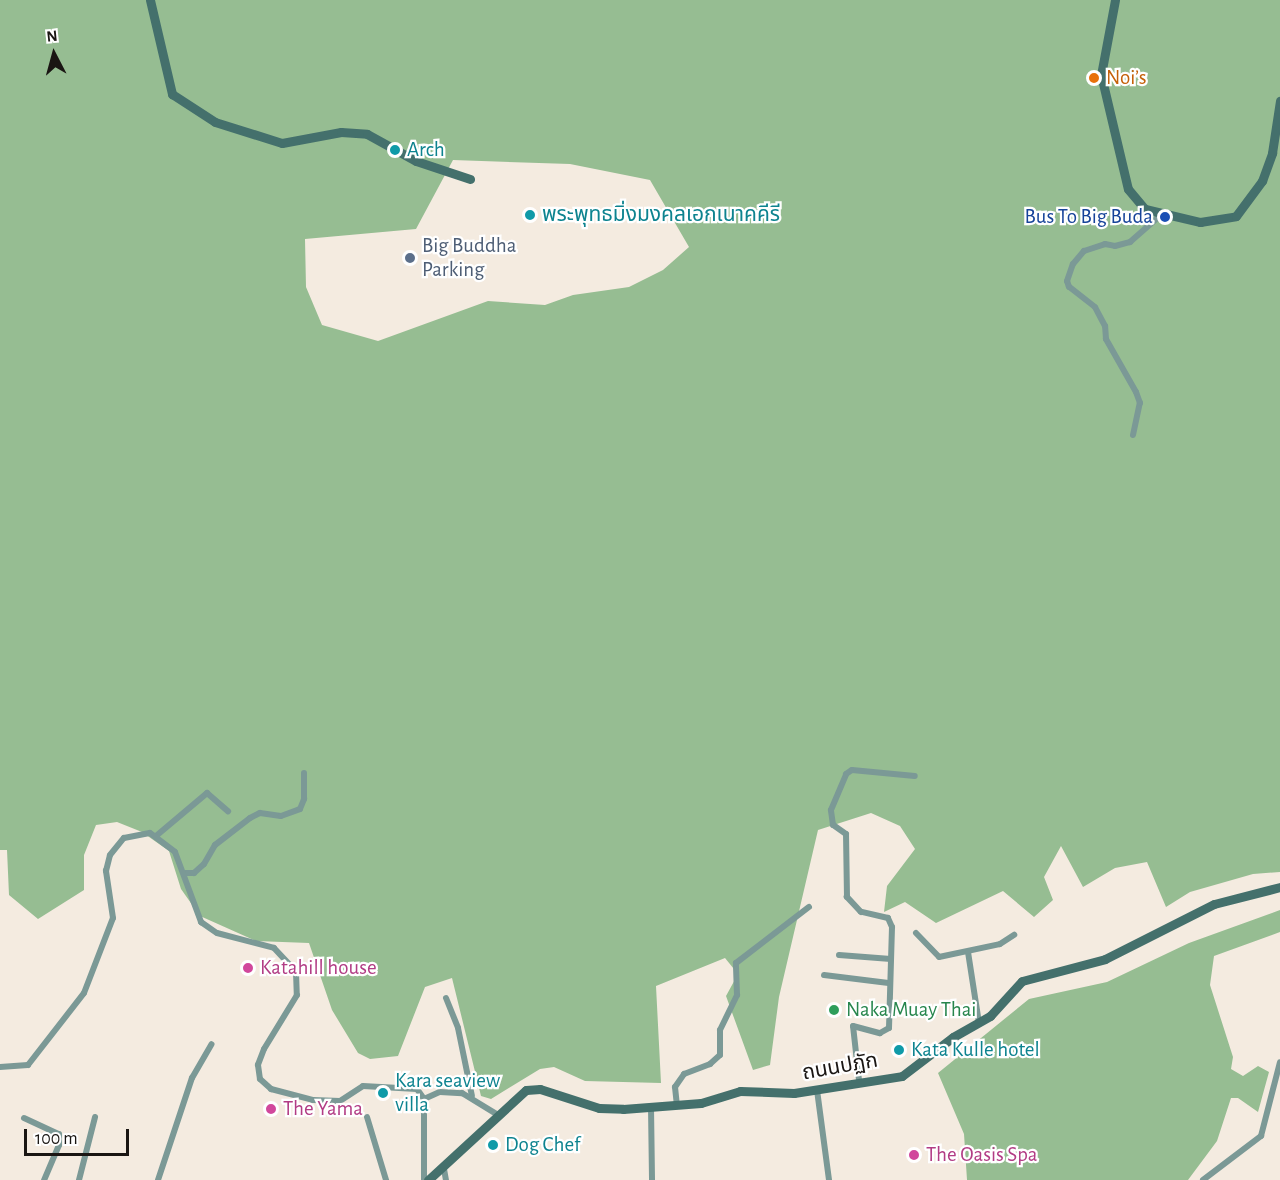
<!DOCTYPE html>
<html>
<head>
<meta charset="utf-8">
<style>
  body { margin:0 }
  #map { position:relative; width:1280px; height:1180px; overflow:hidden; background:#f4ebe0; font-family:"Alegreya Sans","Noto Sans Thai",sans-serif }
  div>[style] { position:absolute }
  .forest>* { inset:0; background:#96bd92 }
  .street>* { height:6px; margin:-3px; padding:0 3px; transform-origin:3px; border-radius:3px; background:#7b9996 }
  .secondary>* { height:9px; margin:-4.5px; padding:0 4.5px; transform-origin:4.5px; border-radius:4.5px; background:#44706c }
  .dots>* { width:16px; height:16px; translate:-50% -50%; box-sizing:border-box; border:3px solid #fff; border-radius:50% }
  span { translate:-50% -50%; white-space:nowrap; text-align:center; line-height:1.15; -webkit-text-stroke:4.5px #fff; paint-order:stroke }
  .food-label { font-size:21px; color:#c56008 }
  .left { translate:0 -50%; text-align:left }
  .culture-label { font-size:21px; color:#0d838f }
  .transit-label { font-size:21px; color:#164399 }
  .right { translate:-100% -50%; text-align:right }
  .service-label { font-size:21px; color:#4e5e75 }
  .hotel-label { font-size:21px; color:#b23c85 }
  .leisure-label { font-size:21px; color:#27864d }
  .street-label { font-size:21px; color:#1a1613 }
  .north { position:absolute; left:24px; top:24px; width:60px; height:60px; -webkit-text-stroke:4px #fff; paint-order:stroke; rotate:354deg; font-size:16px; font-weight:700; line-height:24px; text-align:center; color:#1a1613 }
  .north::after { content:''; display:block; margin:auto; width:21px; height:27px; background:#1a1613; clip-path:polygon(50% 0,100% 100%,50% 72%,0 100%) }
  .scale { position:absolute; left:24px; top:1129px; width:105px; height:27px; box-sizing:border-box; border:3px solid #1a1613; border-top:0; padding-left:8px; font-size:18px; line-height:21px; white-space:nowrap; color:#1a1613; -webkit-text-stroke:4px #fff; paint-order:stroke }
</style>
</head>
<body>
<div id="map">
  <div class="forest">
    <i style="clip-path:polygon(evenodd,0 0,1280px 0,1280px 872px,1253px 874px,1190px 892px,1166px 907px,1147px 862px,1115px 868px,1083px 887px,1061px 846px,1044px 877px,1053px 900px,1034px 917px,1003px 891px,936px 923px,905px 902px,884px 912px,887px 886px,915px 849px,900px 826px,871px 813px,818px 830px,779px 997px,770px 1065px,753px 1070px,726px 996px,738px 974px,725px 958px,656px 986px,661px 1083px,585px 1081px,554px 1067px,540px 1069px,491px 1099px,481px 1096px,452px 978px,425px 987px,398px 1056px,370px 1059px,358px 1053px,332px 1010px,309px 943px,256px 941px,200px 916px,181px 889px,169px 851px,142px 832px,117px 822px,96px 825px,84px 855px,84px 890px,38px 919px,9px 895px,7px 850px,0 850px,0 0,453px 160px,570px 164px,650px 180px,689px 247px,663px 270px,629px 287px,573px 295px,545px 305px,488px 301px,378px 341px,322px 325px,306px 287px,305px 239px,416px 229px,453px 160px)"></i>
    <i style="clip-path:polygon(1280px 910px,1280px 932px,1214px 956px,1210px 985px,1233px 1057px,1231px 1069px,1243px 1076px,1258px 1066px,1269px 1072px,1258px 1112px,1238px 1098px,1231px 1098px,1217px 1141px,1188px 1180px,967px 1180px,964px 1134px,938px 1073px,1029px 999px,1107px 982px,1189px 943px)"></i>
  </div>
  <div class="street">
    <i style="left:1133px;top:435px;width:33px;rotate:-78deg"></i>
    <i style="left:1140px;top:403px;width:12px;rotate:-110deg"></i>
    <i style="left:1136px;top:392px;width:61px;rotate:-119.5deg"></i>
    <i style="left:1106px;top:339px;width:13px;rotate:-94deg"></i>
    <i style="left:1105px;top:326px;width:21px;rotate:-118deg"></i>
    <i style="left:1095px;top:307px;width:33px;rotate:-142deg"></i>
    <i style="left:1069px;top:287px;width:6px;rotate:-108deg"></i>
    <i style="left:1067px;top:281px;width:18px;rotate:-71deg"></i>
    <i style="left:1073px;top:264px;width:17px;rotate:-50deg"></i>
    <i style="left:1084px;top:251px;width:22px;rotate:-18deg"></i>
    <i style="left:1105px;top:244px;width:10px;rotate:11deg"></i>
    <i style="left:1115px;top:246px;width:16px;rotate:-15deg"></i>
    <i style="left:1130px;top:242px;width:44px;rotate:-41.3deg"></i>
    <i style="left:156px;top:836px;width:67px;rotate:-40.1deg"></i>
    <i style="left:207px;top:793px;width:28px;rotate:41deg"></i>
    <i style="left:184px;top:873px;width:10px"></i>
    <i style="left:194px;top:873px;width:13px;rotate:-42deg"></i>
    <i style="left:204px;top:864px;width:22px;rotate:-60deg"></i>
    <i style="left:215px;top:845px;width:44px;rotate:-37.6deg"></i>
    <i style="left:250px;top:818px;width:11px;rotate:-27deg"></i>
    <i style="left:260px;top:813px;width:21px;rotate:8deg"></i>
    <i style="left:281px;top:816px;width:20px;rotate:-20deg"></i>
    <i style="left:300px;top:809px;width:11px;rotate:-68deg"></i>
    <i style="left:304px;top:799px;width:26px;rotate:-90deg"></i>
    <i style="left:916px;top:933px;width:33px;rotate:46deg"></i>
    <i style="left:939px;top:957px;width:62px;rotate:-12deg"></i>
    <i style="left:1000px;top:944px;width:17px;rotate:-33deg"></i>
    <i style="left:968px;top:952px;width:72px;rotate:81.2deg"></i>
    <i style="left:839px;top:955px;width:52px;rotate:4.4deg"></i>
    <i style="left:824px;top:975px;width:65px;rotate:7deg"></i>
    <i style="left:446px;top:998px;width:32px;rotate:68deg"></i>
    <i style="left:458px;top:1028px;width:69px;rotate:78.4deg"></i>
    <i style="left:0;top:1067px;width:28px;rotate:-4deg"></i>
    <i style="left:28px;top:1065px;width:91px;rotate:-52.1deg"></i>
    <i style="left:84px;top:993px;width:80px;rotate:-68.9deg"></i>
    <i style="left:113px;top:918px;width:48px;rotate:-98.5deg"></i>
    <i style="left:106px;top:871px;width:16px;rotate:-76deg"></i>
    <i style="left:110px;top:855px;width:22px;rotate:-51deg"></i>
    <i style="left:124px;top:838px;width:26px;rotate:-11deg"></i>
    <i style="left:150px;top:833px;width:31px;rotate:37deg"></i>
    <i style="left:175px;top:852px;width:75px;rotate:69.6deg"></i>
    <i style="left:201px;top:922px;width:19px;rotate:35deg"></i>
    <i style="left:217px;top:933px;width:59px;rotate:14.7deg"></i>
    <i style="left:274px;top:948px;width:33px;rotate:47deg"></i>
    <i style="left:296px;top:972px;width:23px;rotate:88deg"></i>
    <i style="left:297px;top:995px;width:63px;rotate:121.4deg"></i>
    <i style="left:264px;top:1049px;width:17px;rotate:111deg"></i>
    <i style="left:258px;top:1065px;width:14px;rotate:82deg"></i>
    <i style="left:260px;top:1079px;width:15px;rotate:42deg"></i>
    <i style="left:271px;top:1089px;width:43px;rotate:14.7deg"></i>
    <i style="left:313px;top:1100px;width:27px;rotate:2deg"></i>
    <i style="left:340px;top:1101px;width:27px;rotate:-33deg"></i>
    <i style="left:363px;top:1086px;width:54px;rotate:3.2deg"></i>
    <i style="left:417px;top:1089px;width:12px;rotate:55deg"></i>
    <i style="left:424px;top:1099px;width:81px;rotate:90deg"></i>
    <i style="left:859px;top:1080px;width:54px;rotate:-96.3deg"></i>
    <i style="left:853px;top:1026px;width:28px;rotate:15deg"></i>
    <i style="left:880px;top:1033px;width:10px;rotate:-29deg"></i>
    <i style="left:889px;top:1028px;width:101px;rotate:-88.3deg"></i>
    <i style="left:892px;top:927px;width:10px;rotate:-114deg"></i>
    <i style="left:888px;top:918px;width:28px;rotate:-167deg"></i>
    <i style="left:861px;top:912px;width:21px;rotate:-133deg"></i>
    <i style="left:847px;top:897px;width:63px;rotate:-90.9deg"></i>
    <i style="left:846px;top:834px;width:16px;rotate:-145deg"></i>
    <i style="left:833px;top:825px;width:15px;rotate:-98deg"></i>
    <i style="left:831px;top:810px;width:39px;rotate:-67deg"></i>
    <i style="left:846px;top:774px;width:7px;rotate:-34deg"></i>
    <i style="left:852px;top:770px;width:63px;rotate:5.4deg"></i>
    <i style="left:817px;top:1090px;width:91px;rotate:82.4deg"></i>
    <i style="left:424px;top:1099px;width:17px;rotate:-24deg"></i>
    <i style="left:440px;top:1092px;width:22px;rotate:3deg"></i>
    <i style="left:462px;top:1093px;width:42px;rotate:31.4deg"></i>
    <i style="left:677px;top:1106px;width:19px;rotate:-96deg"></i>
    <i style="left:675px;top:1087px;width:16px;rotate:-55deg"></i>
    <i style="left:684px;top:1074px;width:28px;rotate:-21deg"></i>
    <i style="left:710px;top:1064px;width:13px;rotate:-42deg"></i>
    <i style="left:720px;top:1055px;width:25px;rotate:-90deg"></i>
    <i style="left:720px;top:1030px;width:39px;rotate:-64deg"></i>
    <i style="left:737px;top:995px;width:32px;rotate:-92deg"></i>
    <i style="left:736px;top:963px;width:92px;rotate:-37.5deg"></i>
    <i style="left:651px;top:1107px;width:73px;rotate:89.2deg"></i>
    <i style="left:367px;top:1117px;width:66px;rotate:73.2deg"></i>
    <i style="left:24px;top:1118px;width:38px;rotate:25deg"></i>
    <i style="left:59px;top:1134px;width:11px;rotate:90deg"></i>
    <i style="left:59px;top:1145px;width:38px;rotate:113deg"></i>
    <i style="left:444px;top:1169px;width:11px;rotate:80deg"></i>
    <i style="left:79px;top:1180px;width:65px;rotate:-75.7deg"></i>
    <i style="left:158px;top:1180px;width:108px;rotate:-71.6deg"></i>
    <i style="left:192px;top:1078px;width:39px;rotate:-60deg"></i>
    <i style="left:1203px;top:1180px;width:73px;rotate:-37.2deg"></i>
    <i style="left:1261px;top:1136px;width:76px;rotate:-75.6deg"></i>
  </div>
  <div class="secondary">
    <i style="left:150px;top:0;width:97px;rotate:76.8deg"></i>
    <i style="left:172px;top:94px;width:51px;rotate:33.1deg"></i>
    <i style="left:215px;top:122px;width:70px;rotate:17.4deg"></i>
    <i style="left:282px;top:143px;width:60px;rotate:-10.6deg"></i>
    <i style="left:341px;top:132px;width:26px;rotate:4deg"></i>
    <i style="left:367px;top:134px;width:56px;rotate:28.9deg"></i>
    <i style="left:416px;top:161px;width:57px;rotate:18.4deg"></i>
    <i style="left:1115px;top:0;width:76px;rotate:100.6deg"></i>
    <i style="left:1101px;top:75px;width:117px;rotate:76.7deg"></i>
    <i style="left:1128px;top:189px;width:26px;rotate:50deg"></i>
    <i style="left:1145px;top:209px;width:57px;rotate:13.3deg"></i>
    <i style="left:1200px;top:222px;width:36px;rotate:-9deg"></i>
    <i style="left:1236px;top:216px;width:44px;rotate:-53.4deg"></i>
    <i style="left:1262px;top:181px;width:30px;rotate:-70deg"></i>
    <i style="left:1272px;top:153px;width:53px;rotate:-81.3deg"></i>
    <i style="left:428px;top:1180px;width:133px;rotate:-42.6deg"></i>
    <i style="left:526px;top:1090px;width:14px;rotate:-4deg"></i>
    <i style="left:540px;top:1089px;width:62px;rotate:17.9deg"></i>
    <i style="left:599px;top:1108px;width:24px;rotate:2deg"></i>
    <i style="left:623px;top:1109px;width:78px;rotate:-4.4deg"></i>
    <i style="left:701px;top:1103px;width:41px;rotate:-17.1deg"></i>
    <i style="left:740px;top:1091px;width:54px;rotate:2.1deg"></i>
    <i style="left:794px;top:1093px;width:109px;rotate:-8.9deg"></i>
    <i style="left:902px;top:1076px;width:64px;rotate:-37.4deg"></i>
    <i style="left:953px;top:1037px;width:43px;rotate:-29.6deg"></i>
    <i style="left:990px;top:1016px;width:47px;rotate:-47.6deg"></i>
    <i style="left:1022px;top:981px;width:86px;rotate:-14.8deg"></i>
    <i style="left:1105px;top:959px;width:122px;rotate:-26.8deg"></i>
    <i style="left:1214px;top:904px;width:68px;rotate:-14.4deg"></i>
  </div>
  <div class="dots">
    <i style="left:1094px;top:78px;background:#e8710a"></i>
    <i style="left:395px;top:150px;background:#0f9aa8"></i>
    <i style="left:530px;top:215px;background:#0f9aa8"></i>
    <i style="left:1165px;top:217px;background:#1a4fb4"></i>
    <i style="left:410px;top:258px;background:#5c6f8a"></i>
    <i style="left:248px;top:968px;background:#d1479c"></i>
    <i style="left:834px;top:1010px;background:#2e9e5b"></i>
    <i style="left:899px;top:1050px;background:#0f9aa8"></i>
    <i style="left:383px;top:1093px;background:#0f9aa8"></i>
    <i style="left:271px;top:1109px;background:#d1479c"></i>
    <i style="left:493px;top:1145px;background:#0f9aa8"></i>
    <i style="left:914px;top:1155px;background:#d1479c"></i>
  </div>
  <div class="food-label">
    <span class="left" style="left:1106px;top:78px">Noi’s</span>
  </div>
  <div class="culture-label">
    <span class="left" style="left:407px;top:150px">Arch</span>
    <span class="left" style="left:542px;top:215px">พระพุทธมิ่งมงคลเอกเนาคคีรี</span>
    <span class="left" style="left:911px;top:1050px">Kata Kulle hotel</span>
    <span class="left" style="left:395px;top:1093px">Kara seaview<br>villa</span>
    <span class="left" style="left:505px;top:1145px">Dog Chef</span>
  </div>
  <div class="transit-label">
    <span class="right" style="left:1153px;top:217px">Bus To Big Buda</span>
  </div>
  <div class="service-label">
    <span class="left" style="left:422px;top:258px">Big Buddha<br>Parking</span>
  </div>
  <div class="hotel-label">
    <span class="left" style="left:260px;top:968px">Katahill house</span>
    <span class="left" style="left:283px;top:1109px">The Yama</span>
    <span class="left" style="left:926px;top:1155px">The Oasis Spa</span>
  </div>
  <div class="leisure-label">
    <span class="left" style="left:846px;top:1010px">Naka Muay Thai</span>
  </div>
  <div class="street-label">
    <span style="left:840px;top:1067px;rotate:-10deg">ถนนปฏัก</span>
  </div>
  <div class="north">N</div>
  <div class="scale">100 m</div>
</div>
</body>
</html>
